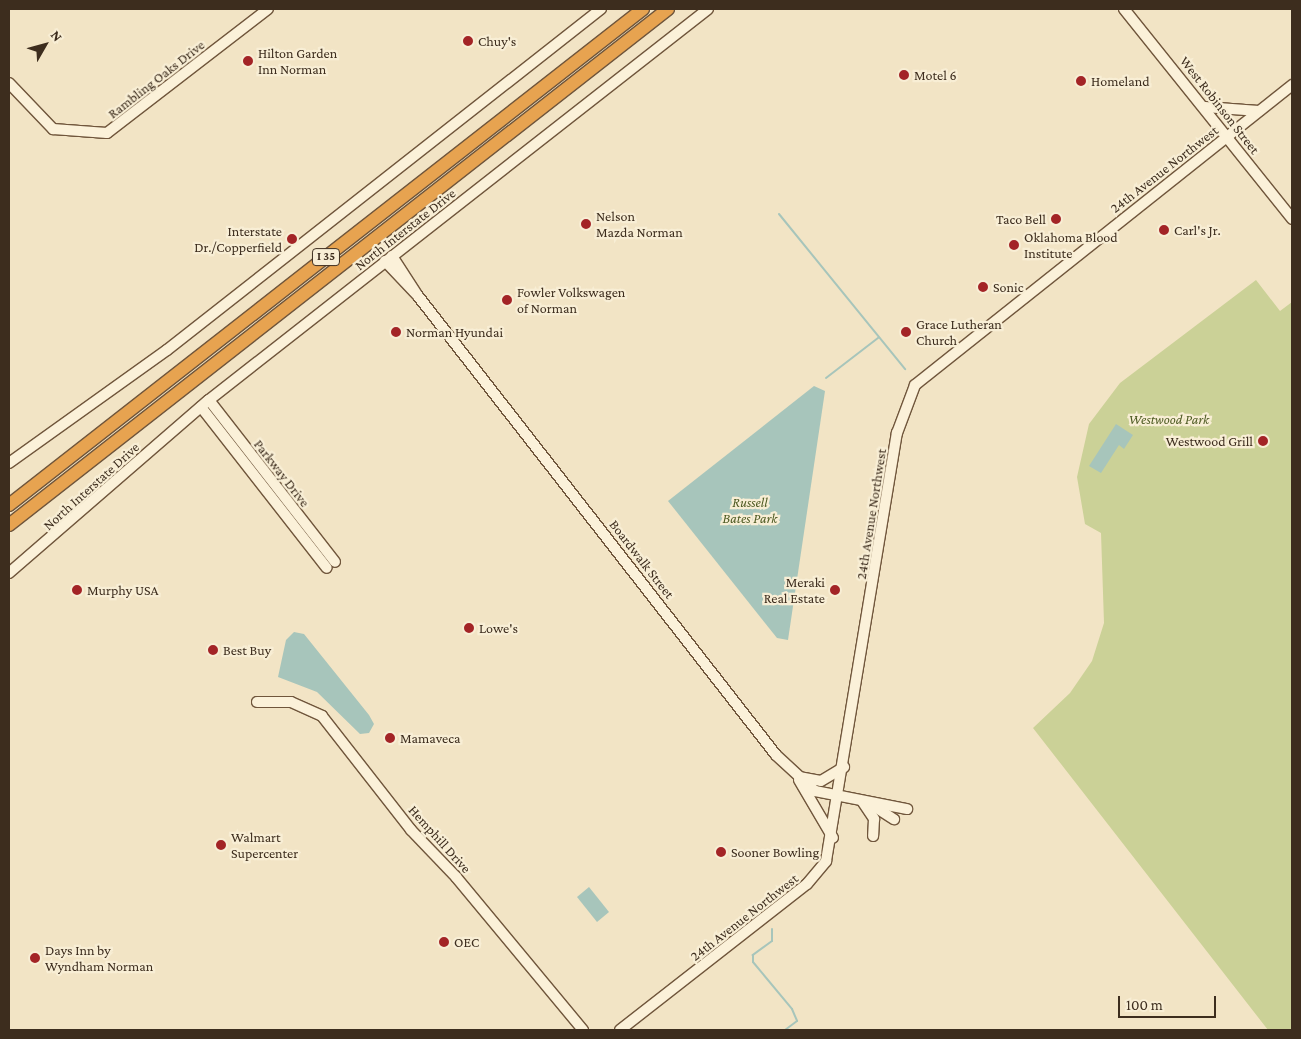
<!DOCTYPE html>
<html>
<head>
<meta charset="utf-8">
<style>
  body { margin:0 }
  #map { position:relative; width:1301px; height:1039px; overflow:hidden; background:#f2e4c5; font-family:"Crimson Pro",serif }
  div>[style] { position:absolute }
  .green>* { inset:0; background:#cbd197 }
  .water>* { inset:0; background:#a7c5bb }
  .stream>* { height:2px; margin:-1px; padding:0 1px; transform-origin:1px; border-radius:1px; background:#a7c5bb }
  .roads { filter:drop-shadow(1px 0 #70563c) drop-shadow(-1px 0 #70563c) drop-shadow(0 1px #70563c) drop-shadow(0 -1px #70563c) }
  .secondary>* { height:10px; margin:-5px; padding:0 5px; transform-origin:5px; border-radius:5px; background:#fbf1d9 }
  .highway>* { height:12px; margin:-6px; padding:0 6px; transform-origin:6px; border-radius:6px; background:#e7a350 }
  .dots>* { width:14px; height:14px; translate:-50% -50%; box-sizing:border-box; border:2px solid #f8eed5; border-radius:50% }
  span { translate:-50% -50%; white-space:nowrap; text-align:center; line-height:1.15; -webkit-text-stroke:4.5px #f8eed5; paint-order:stroke }
  .shield-label span { padding:1px 4px; background:#f8eed5; border:1px solid; border-radius:4px; -webkit-text-stroke-width:0 }
  .shield-label { font-size:12px; color:#3d2d1e; font-weight:700 }
  .poi-label { font-size:14px; color:#3d2d1e }
  .left { translate:0 -50%; text-align:left }
  .right { translate:-100% -50%; text-align:right }
  .street-label { font-size:14px; color:#3d2d1e }
  .park-label { font-size:14px; color:#4e5b23; font-style:italic }
  .frame { position:absolute; inset:0; border:10px solid #3d2d1e; pointer-events:none }
  .north { position:absolute; left:20px; top:20px; width:50px; height:50px; -webkit-text-stroke:4px #f8eed5; paint-order:stroke; rotate:52deg; font-size:14px; font-weight:700; line-height:20px; text-align:center; color:#3d2d1e }
  .north::after { content:''; display:block; margin:auto; width:18px; height:22px; background:#3d2d1e; clip-path:polygon(50% 0,100% 100%,50% 72%,0 100%) }
  .scale { position:absolute; left:1118px; top:996px; width:98px; height:22px; box-sizing:border-box; border:2px solid #3d2d1e; border-top:0; padding-left:6px; font-size:15px; line-height:18px; white-space:nowrap; color:#3d2d1e; -webkit-text-stroke:4px #f8eed5; paint-order:stroke }
</style>
</head>
<body>
<div id="map">
  <div class="green">
    <i style="clip-path:polygon(1256px 280px,1280px 311px,1292px 302px,1292px 1030px,1268px 1030px,1033px 728px,1070px 693px,1092px 661px,1104px 623px,1101px 533px,1085px 524px,1077px 477px,1089px 424px,1120px 383px)"></i>
  </div>
  <div class="water">
    <i style="clip-path:polygon(814px 386px,825px 391px,788px 640px,777px 638px,668px 501px)"></i>
    <i style="clip-path:polygon(1116px 424px,1133px 435px,1124px 449px,1119px 445px,1101px 473px,1089px 466px)"></i>
    <i style="clip-path:polygon(294px 632px,304px 634px,369px 715px,374px 724px,369px 733px,360px 734px,317px 692px,278px 677px,286px 640px)"></i>
    <i style="clip-path:polygon(589px 887px,609px 912px,597px 922px,577px 897px)"></i>
  </div>
  <div class="stream">
    <i style="left:779px;top:214px;width:200px;rotate:50.9deg"></i>
    <i style="left:826px;top:378px;width:66px;rotate:-37.6deg"></i>
    <i style="left:772px;top:929px;width:12px;rotate:90deg"></i>
    <i style="left:772px;top:941px;width:24px;rotate:144deg"></i>
    <i style="left:753px;top:955px;width:7px;rotate:90deg"></i>
    <i style="left:753px;top:962px;width:61px;rotate:50.3deg"></i>
    <i style="left:792px;top:1009px;width:13px;rotate:67deg"></i>
    <i style="left:797px;top:1021px;width:15px;rotate:143deg"></i>
  </div>
  <div class="roads">
    <div class="secondary">
      <i style="left:1124px;top:9px;width:269px;rotate:51.3deg"></i>
      <i style="left:9px;top:83px;width:64px;rotate:46.3deg"></i>
      <i style="left:53px;top:129px;width:54px;rotate:4.2deg"></i>
      <i style="left:107px;top:133px;width:203px;rotate:-37.6deg"></i>
      <i style="left:1205px;top:107px;width:54px;rotate:4.2deg"></i>
      <i style="left:392px;top:256px;width:44px;rotate:57deg"></i>
      <i style="left:385px;top:261px;width:48px;rotate:46.7deg"></i>
      <i style="left:418px;top:296px;width:582px;rotate:52.05deg"></i>
      <i style="left:776px;top:755px;width:53px;rotate:42.7deg"></i>
      <i style="left:815px;top:791px;width:94px;rotate:11.1deg"></i>
      <i style="left:209px;top:400px;width:205px;rotate:52.1deg"></i>
      <i style="left:201px;top:407px;width:204px;rotate:52deg"></i>
      <i style="left:9px;top:463px;width:194px;rotate:-35.6deg"></i>
      <i style="left:167px;top:350px;width:552px;rotate:-38.16deg"></i>
      <i style="left:9px;top:573px;width:264px;rotate:-40.9deg"></i>
      <i style="left:209px;top:400px;width:634px;rotate:-38.08deg"></i>
      <i style="left:257px;top:702px;width:34px"></i>
      <i style="left:291px;top:702px;width:34px;rotate:24deg"></i>
      <i style="left:322px;top:716px;width:145px;rotate:52deg"></i>
      <i style="left:411px;top:830px;width:65px;rotate:46.2deg"></i>
      <i style="left:456px;top:877px;width:199px;rotate:50.3deg"></i>
      <i style="left:799px;top:777px;width:22px;rotate:10deg"></i>
      <i style="left:821px;top:781px;width:27px;rotate:-31deg"></i>
      <i style="left:799px;top:780px;width:67px;rotate:59.6deg"></i>
      <i style="left:862px;top:801px;width:22px;rotate:56deg"></i>
      <i style="left:874px;top:819px;width:17px;rotate:93deg"></i>
      <i style="left:869px;top:803px;width:30px;rotate:33deg"></i>
      <i style="left:620px;top:1030px;width:237px;rotate:-38deg"></i>
      <i style="left:807px;top:884px;width:30px;rotate:-50deg"></i>
      <i style="left:826px;top:861px;width:434px;rotate:-80.6deg"></i>
      <i style="left:897px;top:433px;width:51px;rotate:-69.4deg"></i>
      <i style="left:915px;top:385px;width:482px;rotate:-38.5deg"></i>
    </div>
    <div class="highway">
      <i style="left:9px;top:505px;width:805px;rotate:-38.04deg"></i>
      <i style="left:9px;top:525px;width:837px;rotate:-38.06deg"></i>
    </div>
  </div>
  <div class="dots">
    <i style="left:468px;top:41px;background:#a32426"></i>
    <i style="left:248px;top:61px;background:#a32426"></i>
    <i style="left:904px;top:75px;background:#a32426"></i>
    <i style="left:1081px;top:81px;background:#a32426"></i>
    <i style="left:1056px;top:219px;background:#a32426"></i>
    <i style="left:586px;top:224px;background:#a32426"></i>
    <i style="left:1164px;top:230px;background:#a32426"></i>
    <i style="left:292px;top:239px;background:#a32426"></i>
    <i style="left:1014px;top:245px;background:#a32426"></i>
    <i style="left:983px;top:287px;background:#a32426"></i>
    <i style="left:507px;top:300px;background:#a32426"></i>
    <i style="left:396px;top:332px;background:#a32426"></i>
    <i style="left:906px;top:332px;background:#a32426"></i>
    <i style="left:1263px;top:441px;background:#a32426"></i>
    <i style="left:77px;top:590px;background:#a32426"></i>
    <i style="left:835px;top:590px;background:#a32426"></i>
    <i style="left:469px;top:628px;background:#a32426"></i>
    <i style="left:213px;top:650px;background:#a32426"></i>
    <i style="left:390px;top:738px;background:#a32426"></i>
    <i style="left:221px;top:845px;background:#a32426"></i>
    <i style="left:721px;top:852px;background:#a32426"></i>
    <i style="left:444px;top:942px;background:#a32426"></i>
    <i style="left:35px;top:958px;background:#a32426"></i>
  </div>
  <div class="shield-label">
    <span style="left:326px;top:257px">I 35</span>
  </div>
  <div class="poi-label">
    <span class="left" style="left:478px;top:41px">Chuy's</span>
    <span class="left" style="left:258px;top:61px">Hilton Garden<br>Inn Norman</span>
    <span class="left" style="left:914px;top:75px">Motel 6</span>
    <span class="left" style="left:1091px;top:81px">Homeland</span>
    <span class="left" style="left:596px;top:224px">Nelson<br>Mazda Norman</span>
    <span class="right" style="left:1046px;top:219px">Taco Bell</span>
    <span class="left" style="left:1174px;top:230px">Carl's Jr.</span>
    <span class="right" style="left:282px;top:239px">Interstate<br>Dr./Copperfield</span>
    <span class="left" style="left:1024px;top:245px">Oklahoma Blood<br>Institute</span>
    <span class="left" style="left:993px;top:287px">Sonic</span>
    <span class="left" style="left:517px;top:300px">Fowler Volkswagen<br>of Norman</span>
    <span class="left" style="left:916px;top:332px">Grace Lutheran<br>Church</span>
    <span class="left" style="left:406px;top:332px">Norman Hyundai</span>
    <span class="right" style="left:1253px;top:441px">Westwood Grill</span>
    <span class="right" style="left:825px;top:590px">Meraki<br>Real Estate</span>
    <span class="left" style="left:87px;top:590px">Murphy USA</span>
    <span class="left" style="left:479px;top:628px">Lowe's</span>
    <span class="left" style="left:223px;top:650px">Best Buy</span>
    <span class="left" style="left:400px;top:738px">Mamaveca</span>
    <span class="left" style="left:231px;top:845px">Walmart<br>Supercenter</span>
    <span class="left" style="left:731px;top:852px">Sooner Bowling</span>
    <span class="left" style="left:454px;top:942px">OEC</span>
    <span class="left" style="left:45px;top:958px">Days Inn by<br>Wyndham Norman</span>
  </div>
  <div class="street-label">
    <span style="left:156px;top:79px;rotate:-38deg">Rambling Oaks Drive</span>
    <span style="left:1220px;top:105px;rotate:52deg">West Robinson Street</span>
    <span style="left:1164px;top:169px;rotate:-38deg">24th Avenue Northwest</span>
    <span style="left:405px;top:229px;rotate:-38deg">North Interstate Drive</span>
    <span style="left:282px;top:473px;rotate:52deg">Parkway Drive</span>
    <span style="left:91px;top:486px;rotate:-42deg">North Interstate Drive</span>
    <span style="left:871px;top:514px;rotate:-81deg">24th Avenue Northwest</span>
    <span style="left:642px;top:559px;rotate:52deg">Boardwalk Street</span>
    <span style="left:440px;top:839px;rotate:48deg">Hemphill Drive</span>
    <span style="left:744px;top:917px;rotate:-38deg">24th Avenue Northwest</span>
  </div>
  <div class="park-label">
    <span style="left:1169px;top:419px">Westwood Park</span>
    <span style="left:750px;top:510px">Russell<br>Bates Park</span>
  </div>
  <div class="frame"></div>
  <div class="north">N</div>
  <div class="scale">100 m</div>
</div>
</body>
</html>
